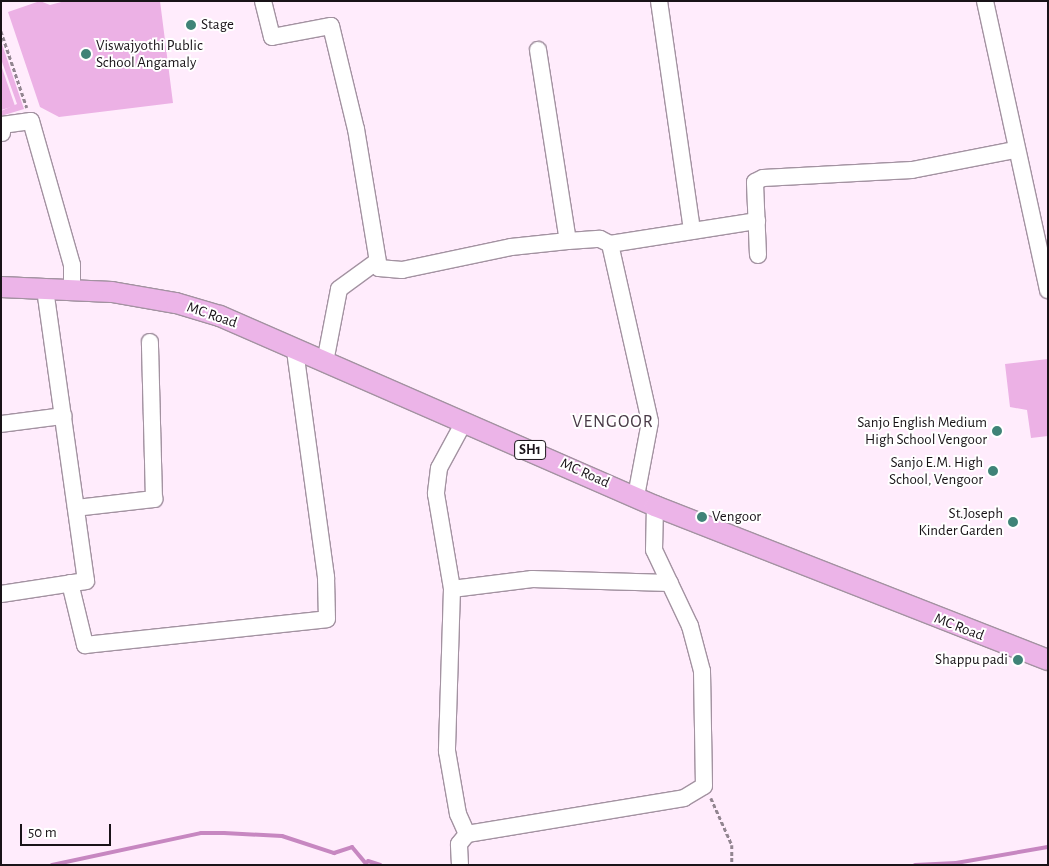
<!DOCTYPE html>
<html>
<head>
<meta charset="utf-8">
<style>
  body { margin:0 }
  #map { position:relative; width:1049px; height:866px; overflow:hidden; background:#ffecfc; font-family:"Alegreya Sans",sans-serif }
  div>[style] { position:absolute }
  .green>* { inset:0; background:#ecb1e5 }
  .stream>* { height:4px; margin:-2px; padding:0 2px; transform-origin:2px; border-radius:2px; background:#c787c1 }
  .path>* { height:2.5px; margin-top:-1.25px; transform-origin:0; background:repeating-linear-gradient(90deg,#928590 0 4px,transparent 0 6.5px) }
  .roads { filter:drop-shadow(1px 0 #a392a1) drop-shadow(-1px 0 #a392a1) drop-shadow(0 1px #a392a1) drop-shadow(0 -1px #a392a1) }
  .minor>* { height:16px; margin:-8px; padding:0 8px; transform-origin:8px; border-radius:8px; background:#fff }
  .major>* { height:20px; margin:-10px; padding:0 10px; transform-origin:10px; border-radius:10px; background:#ecb4e8 }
  .dots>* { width:14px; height:14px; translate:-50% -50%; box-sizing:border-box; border:2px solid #fff; border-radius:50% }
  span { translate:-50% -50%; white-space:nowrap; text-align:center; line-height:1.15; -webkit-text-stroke:4px #fff; paint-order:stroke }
  .shield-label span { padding:1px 4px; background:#fff; border:1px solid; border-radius:4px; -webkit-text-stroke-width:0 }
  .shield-label { font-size:14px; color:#191318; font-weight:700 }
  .poi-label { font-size:15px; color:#191318 }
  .left { translate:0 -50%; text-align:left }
  .right { translate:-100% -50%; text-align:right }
  .street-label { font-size:15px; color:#191318 }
  .quarter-label { font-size:18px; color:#493a47; letter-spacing:1px }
  .frame { position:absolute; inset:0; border:2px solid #191318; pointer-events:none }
  .scale { position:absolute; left:20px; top:824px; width:91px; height:22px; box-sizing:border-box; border:2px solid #191318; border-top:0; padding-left:6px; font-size:15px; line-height:18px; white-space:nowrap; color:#191318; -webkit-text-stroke:4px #fff; paint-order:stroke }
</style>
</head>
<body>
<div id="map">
  <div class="green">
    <i style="clip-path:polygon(40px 1px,50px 5px,65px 1px,160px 1px,173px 103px,59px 117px,40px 107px,8px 12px)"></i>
    <i style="clip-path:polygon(1px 41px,24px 109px,1px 116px,1px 111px,17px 104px,1px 59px)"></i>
    <i style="clip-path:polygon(1px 65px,15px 106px,1px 110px)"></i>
    <i style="clip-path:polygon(1048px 359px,1048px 436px,1031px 438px,1027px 410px,1010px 407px,1005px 364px)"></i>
  </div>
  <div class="stream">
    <i style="left:368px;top:861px;width:13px;rotate:18deg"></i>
    <i style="left:52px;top:865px;width:152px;rotate:-12.1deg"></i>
    <i style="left:201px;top:833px;width:23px"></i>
    <i style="left:224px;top:833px;width:58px;rotate:3deg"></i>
    <i style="left:282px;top:836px;width:55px;rotate:18.1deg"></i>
    <i style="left:334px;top:853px;width:19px;rotate:-18deg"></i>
    <i style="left:352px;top:847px;width:23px;rotate:50deg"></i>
    <i style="left:915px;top:865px;width:41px;rotate:-2.8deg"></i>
    <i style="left:956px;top:863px;width:93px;rotate:-9.9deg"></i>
  </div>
  <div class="path">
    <i style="left:1px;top:31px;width:81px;rotate:71.3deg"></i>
    <i style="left:711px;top:798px;width:51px;rotate:65.9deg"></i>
    <i style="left:732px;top:845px;width:20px;rotate:90deg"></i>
  </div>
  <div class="roads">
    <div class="minor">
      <i style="left:263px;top:1px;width:37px;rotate:76deg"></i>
      <i style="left:272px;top:37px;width:60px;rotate:-10.6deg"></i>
      <i style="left:331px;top:26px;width:106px;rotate:76.4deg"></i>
      <i style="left:356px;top:129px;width:141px;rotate:80.6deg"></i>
      <i style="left:379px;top:268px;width:23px;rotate:5deg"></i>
      <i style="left:402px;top:270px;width:111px;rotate:-11.9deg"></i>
      <i style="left:511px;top:247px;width:57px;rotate:-6deg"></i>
      <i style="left:568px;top:241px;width:32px;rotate:-4deg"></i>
      <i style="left:600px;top:239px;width:11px;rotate:27deg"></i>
      <i style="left:610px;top:244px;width:182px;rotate:77.3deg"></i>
      <i style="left:650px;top:422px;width:75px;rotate:100.7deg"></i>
      <i style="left:659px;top:1px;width:232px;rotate:81.8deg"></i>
      <i style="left:985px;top:1px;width:296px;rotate:77.7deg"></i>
      <i style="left:538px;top:50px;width:193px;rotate:81.1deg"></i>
      <i style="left:2px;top:133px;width:8px;rotate:-90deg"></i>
      <i style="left:2px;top:125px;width:29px;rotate:-8deg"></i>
      <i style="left:31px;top:121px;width:150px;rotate:74.1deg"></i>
      <i style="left:72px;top:265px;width:24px;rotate:90deg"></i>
      <i style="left:610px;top:244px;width:149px;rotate:-8.9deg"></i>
      <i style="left:758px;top:255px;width:73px;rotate:-92.4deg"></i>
      <i style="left:755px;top:182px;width:9px;rotate:-27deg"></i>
      <i style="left:763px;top:178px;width:149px;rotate:-3.1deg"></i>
      <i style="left:912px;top:170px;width:105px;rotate:-11deg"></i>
      <i style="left:325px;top:362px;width:74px;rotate:-79.1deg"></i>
      <i style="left:339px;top:289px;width:46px;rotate:-36.1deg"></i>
      <i style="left:464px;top:422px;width:52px;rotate:118.5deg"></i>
      <i style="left:439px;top:468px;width:26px;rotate:97deg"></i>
      <i style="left:436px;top:494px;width:96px;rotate:80.4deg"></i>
      <i style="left:452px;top:589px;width:162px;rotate:91.8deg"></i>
      <i style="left:447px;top:751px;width:64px;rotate:80.1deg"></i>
      <i style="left:458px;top:814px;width:22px;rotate:66deg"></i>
      <i style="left:1px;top:424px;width:63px;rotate:-7.4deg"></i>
      <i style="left:76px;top:508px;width:79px;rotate:-6.6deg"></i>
      <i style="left:154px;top:499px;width:157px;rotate:-91.5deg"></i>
      <i style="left:70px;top:583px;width:64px;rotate:76.4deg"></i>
      <i style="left:85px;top:645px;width:243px;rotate:-6.1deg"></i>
      <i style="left:327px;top:619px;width:42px;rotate:-91.4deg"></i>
      <i style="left:326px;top:577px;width:229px;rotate:-97.8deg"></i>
      <i style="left:452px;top:589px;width:81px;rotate:-7.1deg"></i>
      <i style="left:532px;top:579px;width:138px;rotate:1.7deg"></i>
      <i style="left:1px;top:594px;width:86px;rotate:-8.7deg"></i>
      <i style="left:86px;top:581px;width:296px;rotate:-98deg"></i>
      <i style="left:460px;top:865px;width:21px;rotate:-93deg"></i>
      <i style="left:459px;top:844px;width:13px;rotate:-51deg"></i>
      <i style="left:467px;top:834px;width:220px;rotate:-9.4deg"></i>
      <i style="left:684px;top:798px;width:23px;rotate:-31deg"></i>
      <i style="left:704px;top:786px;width:115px;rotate:-91deg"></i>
      <i style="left:702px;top:671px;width:47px;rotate:-104.9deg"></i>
      <i style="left:690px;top:626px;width:84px;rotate:-115.3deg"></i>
      <i style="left:654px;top:550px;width:44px;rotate:-88.7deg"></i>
    </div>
    <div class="major">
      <i style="left:1px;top:287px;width:111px;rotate:2.6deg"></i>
      <i style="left:112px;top:292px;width:65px;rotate:9.8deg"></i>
      <i style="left:176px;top:303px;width:46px;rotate:16.5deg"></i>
      <i style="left:220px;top:316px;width:475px;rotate:23.6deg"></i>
      <i style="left:655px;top:506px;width:422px;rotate:21.4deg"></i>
    </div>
  </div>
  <div class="dots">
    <i style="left:191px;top:25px;background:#3f8377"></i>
    <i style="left:86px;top:54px;background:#3f8377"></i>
    <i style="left:997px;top:431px;background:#3f8377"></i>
    <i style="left:993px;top:471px;background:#3f8377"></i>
    <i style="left:702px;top:517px;background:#3f8377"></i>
    <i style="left:1013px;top:522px;background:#3f8377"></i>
    <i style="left:1018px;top:660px;background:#3f8377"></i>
  </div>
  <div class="shield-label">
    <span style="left:530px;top:450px">SH1</span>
  </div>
  <div class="poi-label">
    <span class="left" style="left:201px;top:25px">Stage</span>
    <span class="left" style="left:96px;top:54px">Viswajyothi Public<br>School Angamaly</span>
    <span class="right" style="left:987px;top:431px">Sanjo English Medium<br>High School Vengoor</span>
    <span class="right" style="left:983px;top:471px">Sanjo E.M. High<br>School, Vengoor</span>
    <span class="right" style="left:1003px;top:522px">St.Joseph<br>Kinder Garden</span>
    <span class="left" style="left:712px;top:517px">Vengoor</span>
    <span class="right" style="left:1008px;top:660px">Shappu padi</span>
  </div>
  <div class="street-label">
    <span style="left:212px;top:315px;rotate:19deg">MC Road</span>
    <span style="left:585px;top:473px;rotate:24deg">MC Road</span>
    <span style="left:959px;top:627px;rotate:21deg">MC Road</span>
  </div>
  <div class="quarter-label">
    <span style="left:613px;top:422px">VENGOOR</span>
  </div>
  <div class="frame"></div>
  <div class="scale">50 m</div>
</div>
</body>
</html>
